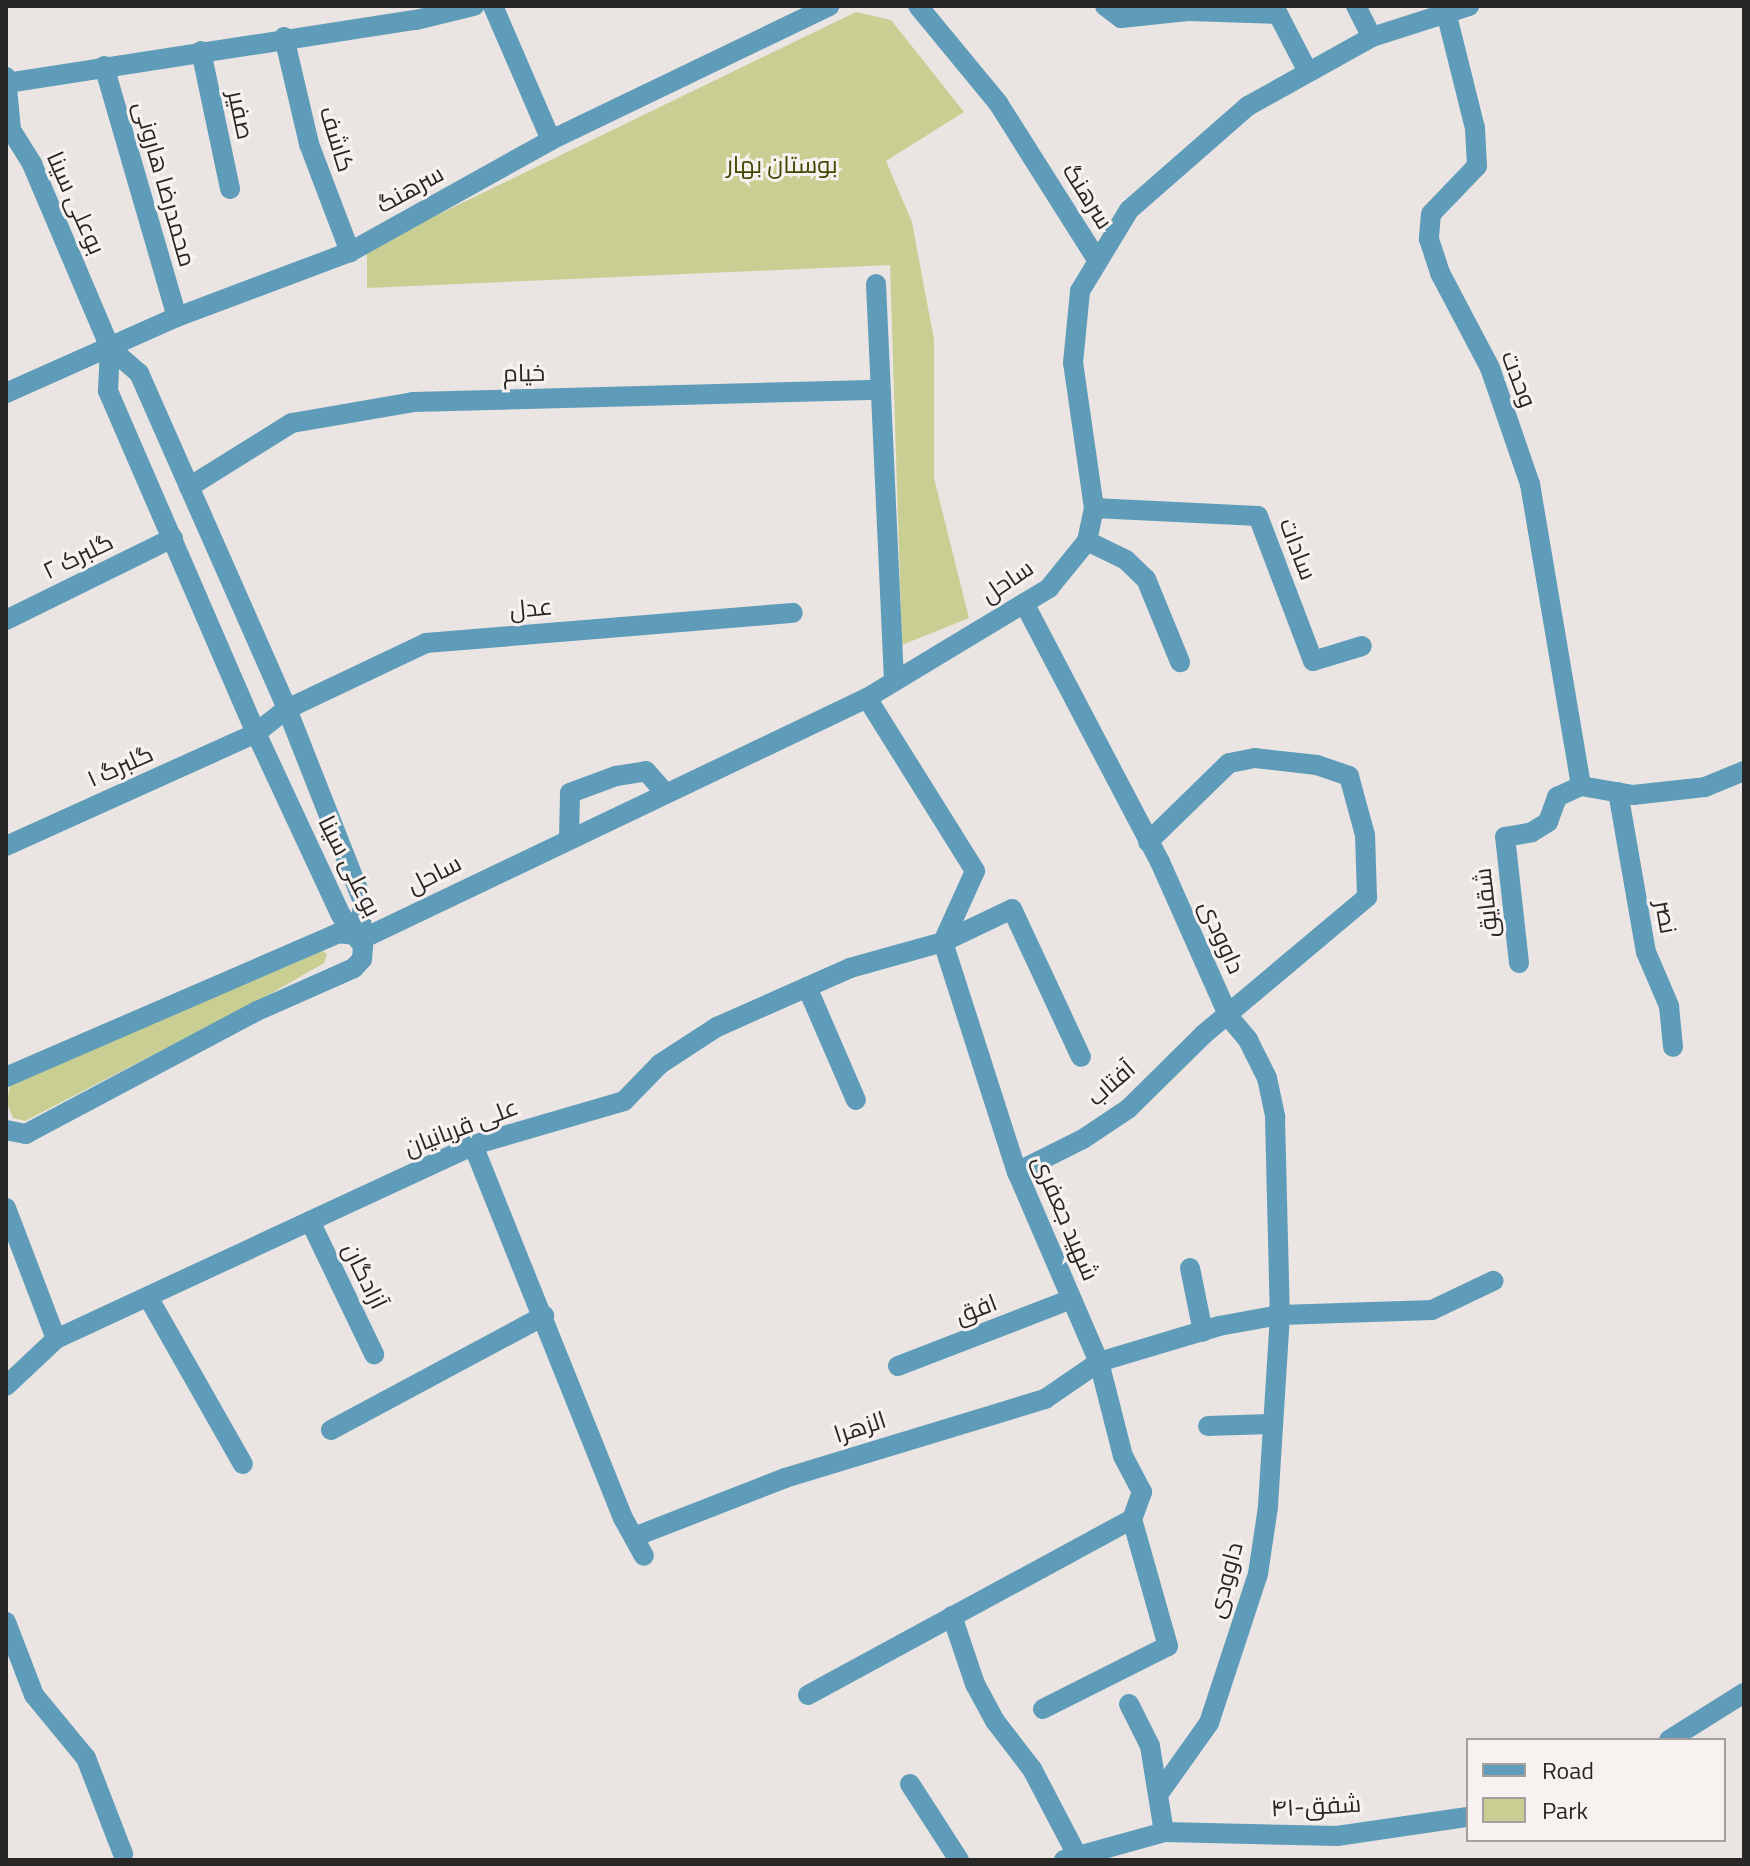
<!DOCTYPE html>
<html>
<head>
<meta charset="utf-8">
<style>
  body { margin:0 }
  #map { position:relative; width:1750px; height:1866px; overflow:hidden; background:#eae4e2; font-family:"Titillium Web",Cairo,sans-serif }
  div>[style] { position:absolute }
  .green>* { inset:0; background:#c9cf93 }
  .minor>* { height:20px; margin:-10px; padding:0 10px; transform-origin:10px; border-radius:10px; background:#5f9cb9 }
  .tertiary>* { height:20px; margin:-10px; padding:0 10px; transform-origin:10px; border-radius:10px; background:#5f9cb9 }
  span { translate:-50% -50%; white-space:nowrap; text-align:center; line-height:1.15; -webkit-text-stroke:6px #f7f1ef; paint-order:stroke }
  .street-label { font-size:24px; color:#292726 }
  .park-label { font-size:24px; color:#434600 }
  .frame { position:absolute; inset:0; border:8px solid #292726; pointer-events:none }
  .legend { position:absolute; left:1466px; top:1738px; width:260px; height:104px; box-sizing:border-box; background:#f7f1ef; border:2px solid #a5a09f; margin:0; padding:10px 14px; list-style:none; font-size:24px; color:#292726 }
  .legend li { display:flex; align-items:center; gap:16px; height:40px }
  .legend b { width:40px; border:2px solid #a5a09f }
</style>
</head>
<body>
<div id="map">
  <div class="green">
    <i style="clip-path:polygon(856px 12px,891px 20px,964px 112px,886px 161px,912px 222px,934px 340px,934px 478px,969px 618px,902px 645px,890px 265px,367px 288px,367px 249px)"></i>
    <i style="clip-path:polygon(320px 949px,327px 954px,324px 963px,263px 998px,25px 1121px,13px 1118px,7px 1103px,10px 1085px)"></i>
  </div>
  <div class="minor">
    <i style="left:918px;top:6px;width:126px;rotate:50.5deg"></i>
    <i style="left:998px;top:103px;width:187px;rotate:57.7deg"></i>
    <i style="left:1105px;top:6px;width:20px;rotate:37deg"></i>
    <i style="left:1121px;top:18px;width:67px;rotate:-6deg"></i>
    <i style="left:1188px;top:11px;width:90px;rotate:1.9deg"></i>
    <i style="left:1278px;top:14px;width:65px;rotate:62.7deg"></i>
    <i style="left:1356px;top:6px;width:35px;rotate:63deg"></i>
    <i style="left:1447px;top:16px;width:115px;rotate:76deg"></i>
    <i style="left:1475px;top:128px;width:38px;rotate:87deg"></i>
    <i style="left:1477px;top:166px;width:66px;rotate:133.8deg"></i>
    <i style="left:1431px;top:214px;width:25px;rotate:95deg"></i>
    <i style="left:1429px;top:239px;width:36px;rotate:72deg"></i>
    <i style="left:1440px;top:273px;width:107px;rotate:62.2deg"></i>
    <i style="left:1490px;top:368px;width:123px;rotate:71deg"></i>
    <i style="left:1530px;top:484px;width:306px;rotate:80.4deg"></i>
    <i style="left:284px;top:37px;width:110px;rotate:76.8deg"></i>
    <i style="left:309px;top:144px;width:116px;rotate:69.2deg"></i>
    <i style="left:201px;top:51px;width:141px;rotate:78.1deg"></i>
    <i style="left:104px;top:66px;width:261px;rotate:73.8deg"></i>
    <i style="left:6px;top:77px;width:53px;rotate:84.6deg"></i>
    <i style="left:11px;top:130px;width:40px;rotate:58deg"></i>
    <i style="left:32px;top:164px;width:200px;rotate:67deg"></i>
    <i style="left:110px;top:348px;width:38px;rotate:41deg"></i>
    <i style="left:139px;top:373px;width:367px;rotate:66.2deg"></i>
    <i style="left:287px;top:709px;width:207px;rotate:68.5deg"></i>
    <i style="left:363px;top:902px;width:38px;rotate:95deg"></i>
    <i style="left:7px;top:83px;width:414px;rotate:-8.8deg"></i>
    <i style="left:416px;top:20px;width:60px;rotate:-13.6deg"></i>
    <i style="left:876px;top:284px;width:398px;rotate:87.4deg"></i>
    <i style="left:110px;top:348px;width:43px;rotate:92.7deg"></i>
    <i style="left:108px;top:391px;width:373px;rotate:66.6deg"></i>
    <i style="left:256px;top:733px;width:201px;rotate:65deg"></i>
    <i style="left:341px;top:915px;width:31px;rotate:53deg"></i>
    <i style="left:6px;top:393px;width:187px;rotate:-24deg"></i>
    <i style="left:177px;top:317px;width:185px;rotate:-20.6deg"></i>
    <i style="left:350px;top:252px;width:230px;rotate:-29.1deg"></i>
    <i style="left:551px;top:140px;width:309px;rotate:-25.7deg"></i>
    <i style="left:189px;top:487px;width:121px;rotate:-31.9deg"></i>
    <i style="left:292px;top:423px;width:123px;rotate:-9.8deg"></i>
    <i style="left:413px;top:402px;width:467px;rotate:-1.5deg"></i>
    <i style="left:1094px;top:508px;width:164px;rotate:2.8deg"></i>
    <i style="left:1258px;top:516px;width:155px;rotate:69.2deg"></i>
    <i style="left:1313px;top:661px;width:51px;rotate:-17deg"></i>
    <i style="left:1087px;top:541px;width:43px;rotate:26deg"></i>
    <i style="left:1126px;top:560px;width:28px;rotate:44deg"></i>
    <i style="left:1146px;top:579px;width:90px;rotate:67.7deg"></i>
    <i style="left:1024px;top:603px;width:293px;rotate:62.3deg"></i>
    <i style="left:1160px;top:862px;width:170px;rotate:66deg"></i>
    <i style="left:1229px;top:1017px;width:30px;rotate:50deg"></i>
    <i style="left:1248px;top:1040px;width:42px;rotate:63.4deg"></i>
    <i style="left:1267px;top:1078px;width:40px;rotate:78deg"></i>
    <i style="left:1275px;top:1117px;width:198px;rotate:88.6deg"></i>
    <i style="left:1280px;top:1315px;width:192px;rotate:93.6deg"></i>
    <i style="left:1268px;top:1507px;width:68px;rotate:98.5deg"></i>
    <i style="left:1258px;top:1574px;width:157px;rotate:108.2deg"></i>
    <i style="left:1209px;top:1723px;width:85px;rotate:125.4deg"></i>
    <i style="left:6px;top:620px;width:186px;rotate:-26.2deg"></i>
    <i style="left:867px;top:698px;width:204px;rotate:58deg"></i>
    <i style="left:975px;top:871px;width:78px;rotate:114.3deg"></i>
    <i style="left:943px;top:942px;width:242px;rotate:72.2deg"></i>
    <i style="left:1017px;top:1172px;width:207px;rotate:66.7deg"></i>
    <i style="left:1099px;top:1362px;width:97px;rotate:75.7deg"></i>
    <i style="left:1123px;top:1456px;width:41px;rotate:62.2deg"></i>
    <i style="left:1142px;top:1492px;width:29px;rotate:110deg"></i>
    <i style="left:1132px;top:1519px;width:132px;rotate:74.2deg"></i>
    <i style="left:1168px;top:1646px;width:140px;rotate:153.3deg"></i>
    <i style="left:1618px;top:792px;width:162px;rotate:80.1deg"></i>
    <i style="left:1646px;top:952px;width:59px;rotate:66.9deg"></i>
    <i style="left:1669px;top:1006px;width:41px;rotate:84.4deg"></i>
    <i style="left:569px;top:838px;width:45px;rotate:-88.7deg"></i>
    <i style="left:570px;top:793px;width:49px;rotate:-20.3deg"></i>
    <i style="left:616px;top:776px;width:30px;rotate:-9deg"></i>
    <i style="left:646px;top:771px;width:29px;rotate:49deg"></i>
    <i style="left:6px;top:846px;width:274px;rotate:-24.3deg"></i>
    <i style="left:256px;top:733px;width:39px;rotate:-38deg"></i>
    <i style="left:287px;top:709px;width:154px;rotate:-25.4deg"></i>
    <i style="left:426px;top:643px;width:368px;rotate:-4.7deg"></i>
    <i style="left:1519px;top:963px;width:127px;rotate:-96.3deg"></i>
    <i style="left:1505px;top:837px;width:27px;rotate:-10deg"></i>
    <i style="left:1532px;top:832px;width:19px;rotate:-32deg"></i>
    <i style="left:1548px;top:822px;width:27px;rotate:-70deg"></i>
    <i style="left:1557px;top:797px;width:26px;rotate:-25deg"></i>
    <i style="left:1581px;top:786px;width:53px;rotate:9.8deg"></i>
    <i style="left:1633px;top:795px;width:72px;rotate:-6.3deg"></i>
    <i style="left:1705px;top:787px;width:42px;rotate:-22.3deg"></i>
    <i style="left:807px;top:987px;width:123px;rotate:66.6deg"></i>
    <i style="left:473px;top:1145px;width:402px;rotate:68.1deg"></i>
    <i style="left:623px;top:1518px;width:43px;rotate:61.1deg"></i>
    <i style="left:1017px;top:1172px;width:74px;rotate:-26.6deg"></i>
    <i style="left:1083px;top:1139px;width:54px;rotate:-33.7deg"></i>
    <i style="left:1128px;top:1109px;width:107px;rotate:-44.6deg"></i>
    <i style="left:1204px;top:1034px;width:213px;rotate:-40deg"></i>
    <i style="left:1367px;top:897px;width:62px;rotate:-91.8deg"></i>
    <i style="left:1365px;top:835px;width:61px;rotate:-105.2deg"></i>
    <i style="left:1349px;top:776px;width:34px;rotate:-161deg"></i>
    <i style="left:1317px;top:765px;width:62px;rotate:-173.6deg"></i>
    <i style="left:1255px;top:758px;width:26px;rotate:169deg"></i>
    <i style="left:1229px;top:763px;width:113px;rotate:135.7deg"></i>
    <i style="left:310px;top:1221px;width:148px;rotate:64.3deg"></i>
    <i style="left:1190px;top:1268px;width:65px;rotate:78.5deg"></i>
    <i style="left:148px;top:1297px;width:192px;rotate:60.4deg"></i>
    <i style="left:898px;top:1366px;width:186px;rotate:-21.1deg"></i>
    <i style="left:6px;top:1386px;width:69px;rotate:-43.2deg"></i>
    <i style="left:56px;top:1339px;width:460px;rotate:-24.9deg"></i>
    <i style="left:473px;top:1145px;width:157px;rotate:-16.2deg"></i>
    <i style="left:624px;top:1101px;width:52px;rotate:-45.8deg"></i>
    <i style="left:660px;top:1064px;width:68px;rotate:-33deg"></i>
    <i style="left:717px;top:1027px;width:145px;rotate:-23.9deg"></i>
    <i style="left:850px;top:968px;width:97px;rotate:-15.6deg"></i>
    <i style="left:943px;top:942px;width:76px;rotate:-25.6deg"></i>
    <i style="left:1012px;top:909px;width:163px;rotate:65deg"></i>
    <i style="left:1208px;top:1426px;width:62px;rotate:-1.8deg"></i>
    <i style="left:331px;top:1430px;width:242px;rotate:-28.2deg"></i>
    <i style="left:634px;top:1537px;width:162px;rotate:-21.3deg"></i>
    <i style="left:785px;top:1478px;width:272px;rotate:-16.9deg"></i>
    <i style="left:1045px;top:1399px;width:65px;rotate:-34.4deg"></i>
    <i style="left:1099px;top:1362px;width:125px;rotate:-16.7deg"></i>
    <i style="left:1219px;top:1326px;width:62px;rotate:-10.2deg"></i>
    <i style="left:1280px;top:1315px;width:152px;rotate:-1.9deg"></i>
    <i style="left:1432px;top:1310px;width:68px;rotate:-25.4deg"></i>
    <i style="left:952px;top:1616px;width:72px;rotate:71.3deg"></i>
    <i style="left:975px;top:1684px;width:42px;rotate:61.6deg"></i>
    <i style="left:995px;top:1721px;width:61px;rotate:52.4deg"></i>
    <i style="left:1032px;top:1769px;width:95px;rotate:62.4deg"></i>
    <i style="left:6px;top:1622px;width:78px;rotate:69deg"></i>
    <i style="left:34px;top:1695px;width:82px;rotate:50.5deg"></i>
    <i style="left:86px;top:1758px;width:103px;rotate:68.9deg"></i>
    <i style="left:808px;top:1695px;width:369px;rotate:-28.5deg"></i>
    <i style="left:1129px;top:1704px;width:47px;rotate:63.4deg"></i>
    <i style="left:1150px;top:1746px;width:87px;rotate:80.8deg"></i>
    <i style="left:1669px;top:1740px;width:89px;rotate:-32.1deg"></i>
    <i style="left:910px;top:1784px;width:90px;rotate:57.2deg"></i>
    <i style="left:1064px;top:1860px;width:104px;rotate:-15.6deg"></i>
    <i style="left:1164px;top:1832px;width:173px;rotate:1.3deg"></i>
    <i style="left:1337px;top:1836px;width:132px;rotate:-8.3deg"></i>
  </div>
  <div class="tertiary">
    <i style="left:493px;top:6px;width:146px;rotate:66.6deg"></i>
    <i style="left:360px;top:940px;width:562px;rotate:-25.52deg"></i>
    <i style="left:867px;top:698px;width:213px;rotate:-31.1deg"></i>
    <i style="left:1049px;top:588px;width:60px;rotate:-51deg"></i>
    <i style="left:1087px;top:541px;width:34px;rotate:-78deg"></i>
    <i style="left:1094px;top:508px;width:147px;rotate:-98.2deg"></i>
    <i style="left:1073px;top:363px;width:72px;rotate:-84.4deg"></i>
    <i style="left:1080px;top:291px;width:95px;rotate:-58.8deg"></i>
    <i style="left:1129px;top:210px;width:158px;rotate:-41.2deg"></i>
    <i style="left:1248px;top:106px;width:142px;rotate:-29.1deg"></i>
    <i style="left:1372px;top:37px;width:102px;rotate:-17.7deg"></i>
    <i style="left:6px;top:1077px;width:362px;rotate:-23.4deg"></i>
    <i style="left:338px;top:933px;width:17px;rotate:7deg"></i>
    <i style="left:355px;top:935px;width:14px;rotate:54deg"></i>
    <i style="left:363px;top:946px;width:13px;rotate:94deg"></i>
    <i style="left:362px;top:959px;width:12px;rotate:132deg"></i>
    <i style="left:354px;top:968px;width:106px;rotate:156.1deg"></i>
    <i style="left:257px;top:1011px;width:262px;rotate:152deg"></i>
    <i style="left:26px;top:1134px;width:20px;rotate:-169deg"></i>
    <i style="left:6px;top:1208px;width:140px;rotate:69.1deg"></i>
  </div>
  <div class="street-label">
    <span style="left:241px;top:115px;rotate:78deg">صفیر</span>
    <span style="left:337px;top:139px;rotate:73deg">کاشف</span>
    <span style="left:165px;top:184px;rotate:74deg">محمدرضا هارونی</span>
    <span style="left:410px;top:189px;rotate:-29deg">سرهنگ</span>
    <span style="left:1088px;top:196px;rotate:58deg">سرهنگ</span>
    <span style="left:76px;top:203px;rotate:66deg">بوعلی سینا</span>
    <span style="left:524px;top:373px;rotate:-1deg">خیام</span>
    <span style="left:1519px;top:379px;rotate:69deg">وحدت</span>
    <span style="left:1298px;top:549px;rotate:69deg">سادات</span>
    <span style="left:78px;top:556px;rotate:-26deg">گلبرک ۲</span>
    <span style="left:1007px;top:581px;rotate:-34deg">ساحل</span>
    <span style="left:531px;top:608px;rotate:-5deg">عدل</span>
    <span style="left:120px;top:766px;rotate:-24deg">گلبرگ ۱</span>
    <span style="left:350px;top:866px;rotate:63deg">بوعلی سینا</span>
    <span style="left:434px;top:874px;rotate:-27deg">ساحل</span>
    <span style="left:1486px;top:903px;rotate:-96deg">شقایق</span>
    <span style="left:1666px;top:917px;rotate:80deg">نصر</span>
    <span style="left:1222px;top:937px;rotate:66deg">داوودی</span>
    <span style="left:1111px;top:1083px;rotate:-41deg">آفتاب</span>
    <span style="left:461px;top:1127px;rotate:-21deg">علی قربانیان</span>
    <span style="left:1066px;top:1218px;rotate:67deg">شهید جعفری</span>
    <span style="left:365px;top:1276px;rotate:64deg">آزادگان</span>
    <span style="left:976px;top:1309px;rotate:-21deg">افق</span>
    <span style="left:860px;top:1427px;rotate:-18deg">الزهرا</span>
    <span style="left:1225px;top:1580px;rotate:-75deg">داوودی</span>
    <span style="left:1316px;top:1806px;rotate:-3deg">شفق-۴۱</span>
  </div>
  <div class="park-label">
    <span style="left:782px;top:165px">بوستان بهار</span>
  </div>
  <div class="frame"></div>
  <ul class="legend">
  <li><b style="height:10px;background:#5f9cb9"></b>Road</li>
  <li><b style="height:22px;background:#c9cf93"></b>Park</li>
  </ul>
</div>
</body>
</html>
